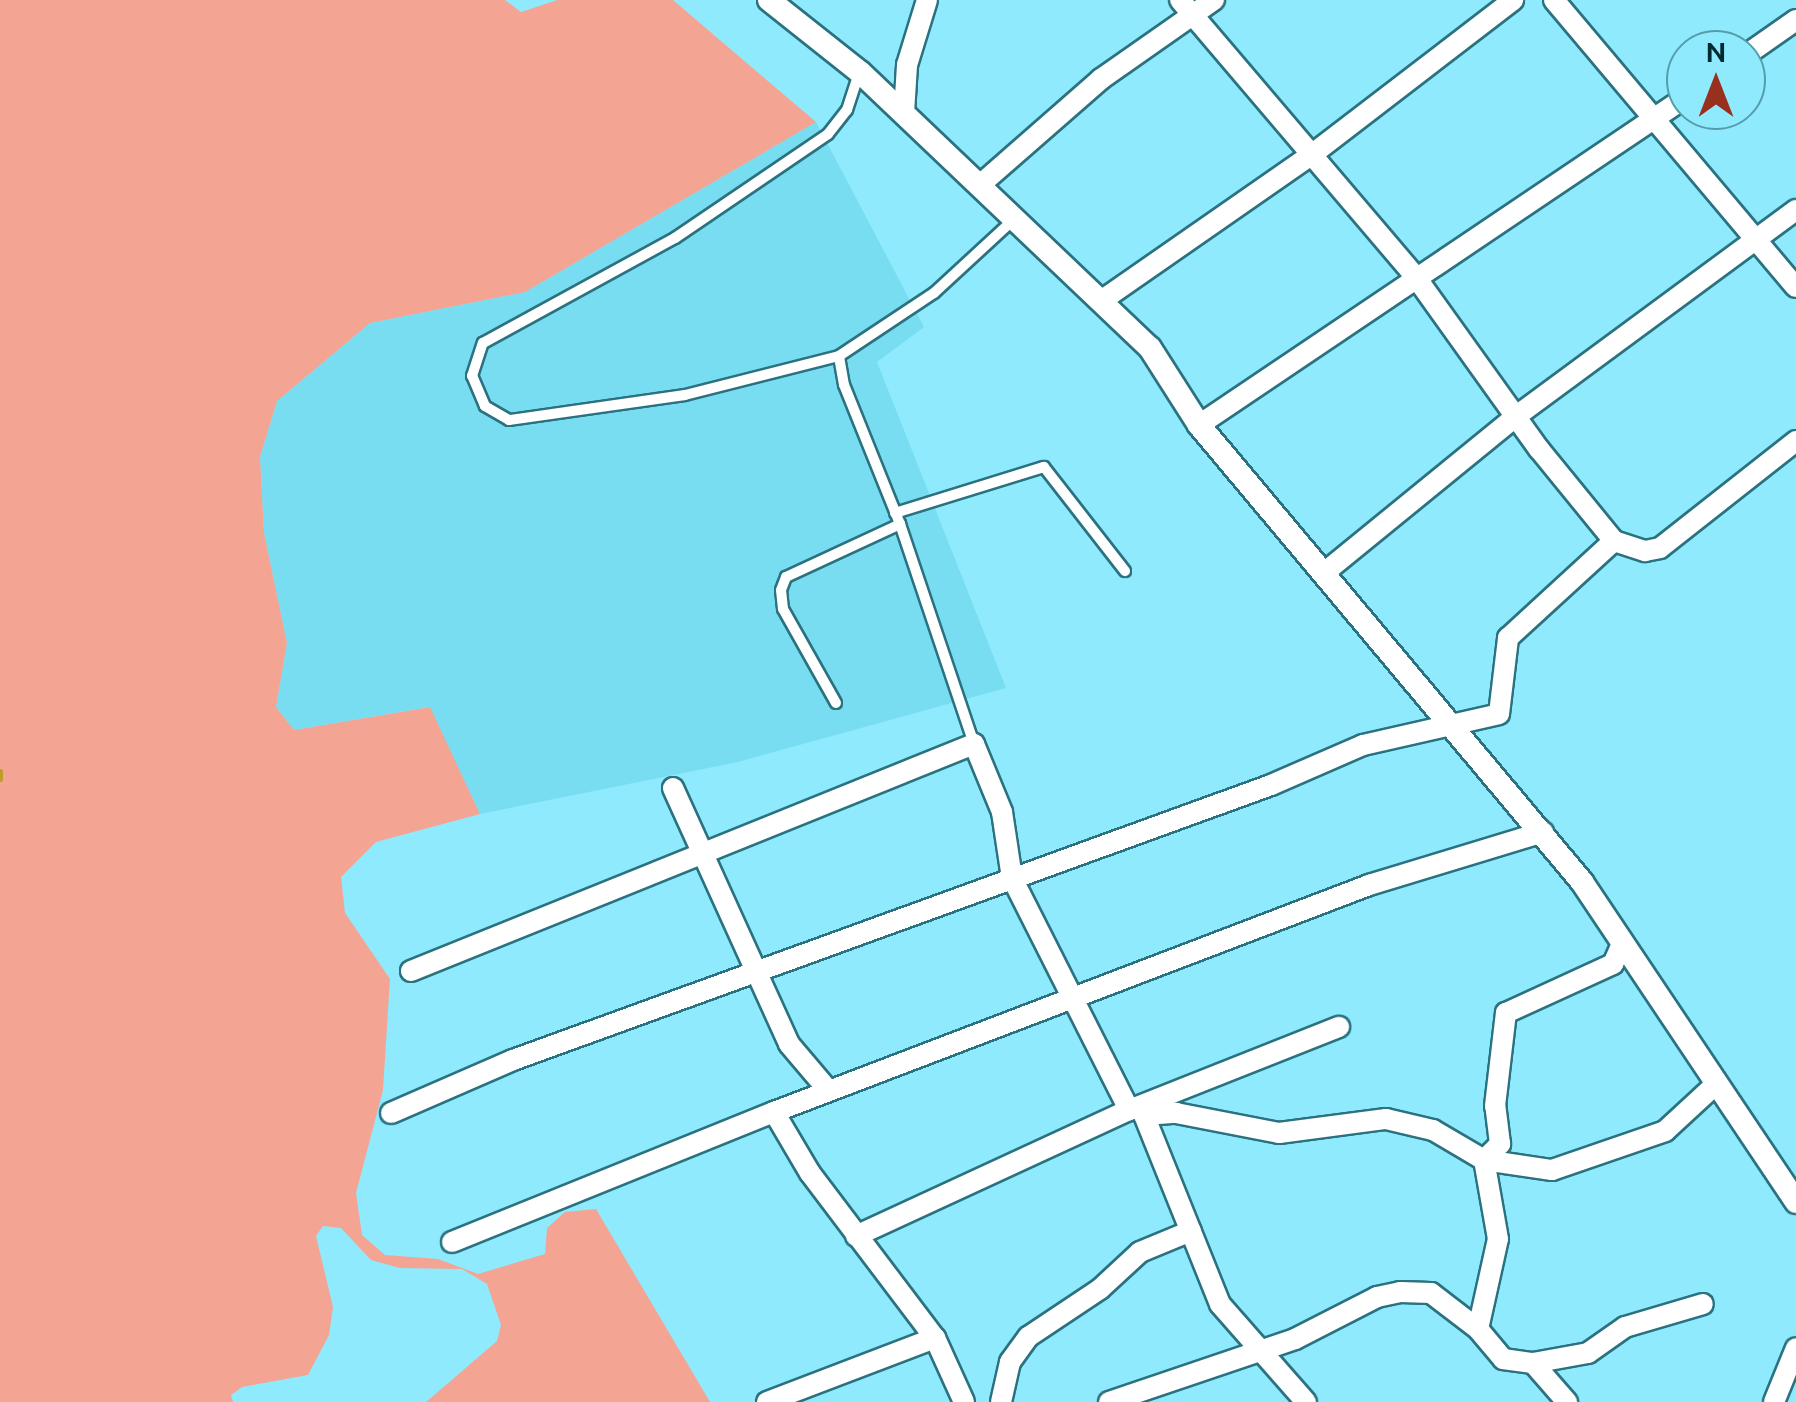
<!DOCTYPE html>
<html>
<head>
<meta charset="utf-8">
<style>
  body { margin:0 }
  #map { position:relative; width:1796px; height:1402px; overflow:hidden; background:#8feafd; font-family:Ubuntu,sans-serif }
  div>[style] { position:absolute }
  .built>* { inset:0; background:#78ddf1 }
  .green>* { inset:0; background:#f4a493 }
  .stream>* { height:5px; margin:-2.5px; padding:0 2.5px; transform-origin:2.5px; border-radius:2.5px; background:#be9e2a }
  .roads { filter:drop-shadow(2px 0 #2b7280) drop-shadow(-2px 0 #2b7280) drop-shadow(0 2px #2b7280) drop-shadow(0 -2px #2b7280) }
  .service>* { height:10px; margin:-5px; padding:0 5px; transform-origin:5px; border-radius:5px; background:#fff }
  .minor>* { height:20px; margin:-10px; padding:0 10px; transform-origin:10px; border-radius:10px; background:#fff }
  .tertiary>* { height:22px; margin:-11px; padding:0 11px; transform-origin:11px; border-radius:11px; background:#fff }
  span { translate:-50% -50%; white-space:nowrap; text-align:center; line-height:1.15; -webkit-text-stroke:9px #8feafd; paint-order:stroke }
  .north { position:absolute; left:1666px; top:30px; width:100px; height:100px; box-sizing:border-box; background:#8feafd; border:2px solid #569dab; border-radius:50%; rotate:0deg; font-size:28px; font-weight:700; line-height:40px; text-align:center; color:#002a31 }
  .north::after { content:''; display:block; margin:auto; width:35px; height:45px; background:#99301d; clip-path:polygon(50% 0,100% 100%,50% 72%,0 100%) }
</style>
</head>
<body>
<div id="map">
  <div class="built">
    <i style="clip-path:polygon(816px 122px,924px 327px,877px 362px,1006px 688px,738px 762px,480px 814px,429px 707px,294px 730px,276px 707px,287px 643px,264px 533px,260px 457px,277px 401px,370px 323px,525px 292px)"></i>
  </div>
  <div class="green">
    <i style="clip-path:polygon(0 0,505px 0,521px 12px,557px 0,673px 0,816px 122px,525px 292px,370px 323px,277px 401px,260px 457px,264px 533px,287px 643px,276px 707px,294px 730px,430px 707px,480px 814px,376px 842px,341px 877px,345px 913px,390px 979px,383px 1090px,356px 1193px,362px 1235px,385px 1255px,438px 1259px,478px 1274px,545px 1254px,547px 1228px,565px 1212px,596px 1209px,710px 1402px,426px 1402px,497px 1341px,501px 1325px,487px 1284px,462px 1269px,400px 1268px,371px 1260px,341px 1228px,323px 1226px,316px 1236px,333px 1307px,329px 1335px,308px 1375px,242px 1387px,231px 1395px,233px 1402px,0 1402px)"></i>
  </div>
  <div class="stream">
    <i style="left:0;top:771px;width:8px;rotate:90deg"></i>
  </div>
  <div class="roads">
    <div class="service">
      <i style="left:839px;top:356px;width:159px;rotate:165.8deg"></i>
      <i style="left:685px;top:395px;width:178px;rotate:171.9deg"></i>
      <i style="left:509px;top:420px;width:28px;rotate:-150deg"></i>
      <i style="left:485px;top:406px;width:33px;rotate:-113deg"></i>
      <i style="left:472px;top:376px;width:35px;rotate:-72deg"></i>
      <i style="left:483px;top:343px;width:219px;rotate:-28.7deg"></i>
      <i style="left:675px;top:238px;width:185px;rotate:-34.2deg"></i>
      <i style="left:828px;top:134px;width:31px;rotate:-52deg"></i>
      <i style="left:847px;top:110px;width:39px;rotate:-72deg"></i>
      <i style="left:895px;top:513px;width:156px;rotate:-17.2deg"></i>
      <i style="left:1044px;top:467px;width:132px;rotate:52.1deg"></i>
      <i style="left:900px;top:524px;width:232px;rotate:71.4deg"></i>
      <i style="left:836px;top:703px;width:108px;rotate:-119.4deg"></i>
      <i style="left:783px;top:609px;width:19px;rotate:-96deg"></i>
      <i style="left:781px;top:590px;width:14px;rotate:-69deg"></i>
      <i style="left:786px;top:577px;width:126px;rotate:-24.9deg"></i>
      <i style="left:900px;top:524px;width:150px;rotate:-111.9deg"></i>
      <i style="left:844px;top:385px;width:29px;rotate:-100deg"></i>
      <i style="left:839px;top:356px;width:114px;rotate:-33.6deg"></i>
      <i style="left:934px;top:293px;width:108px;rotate:-42.7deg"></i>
    </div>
    <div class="minor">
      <i style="left:1180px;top:0;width:362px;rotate:49.6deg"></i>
      <i style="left:1415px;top:276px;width:213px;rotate:54.4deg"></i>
      <i style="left:1539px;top:449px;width:119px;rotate:50.8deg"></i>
      <i style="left:1614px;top:541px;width:33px;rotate:18deg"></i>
      <i style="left:1645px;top:551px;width:15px;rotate:-11deg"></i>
      <i style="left:1660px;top:548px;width:173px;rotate:-38.2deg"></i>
      <i style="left:1554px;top:0;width:375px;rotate:49.9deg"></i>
      <i style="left:1746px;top:55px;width:61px;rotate:-35deg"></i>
      <i style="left:904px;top:113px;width:48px;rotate:-86.4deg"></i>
      <i style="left:907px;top:65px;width:68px;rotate:-72.9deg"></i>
      <i style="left:980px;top:185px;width:161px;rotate:-41.2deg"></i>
      <i style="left:1101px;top:79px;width:138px;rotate:-35deg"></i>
      <i style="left:1101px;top:301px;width:254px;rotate:-34.8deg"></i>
      <i style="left:1310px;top:156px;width:256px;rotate:-37.5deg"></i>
      <i style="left:1199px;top:425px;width:587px;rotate:-33.96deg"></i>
      <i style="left:1324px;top:573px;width:247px;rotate:-39.2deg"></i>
      <i style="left:1515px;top:417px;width:349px;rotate:-36.4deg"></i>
      <i style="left:673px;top:788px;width:281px;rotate:65.6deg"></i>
      <i style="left:789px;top:1044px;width:60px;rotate:49.7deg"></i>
      <i style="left:411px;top:971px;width:607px;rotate:-21.96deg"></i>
      <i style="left:974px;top:744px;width:74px;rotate:67.6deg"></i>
      <i style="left:1002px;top:812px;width:67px;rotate:81.4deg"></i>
      <i style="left:1012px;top:878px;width:260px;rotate:63.2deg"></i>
      <i style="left:774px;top:1112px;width:71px;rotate:59.5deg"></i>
      <i style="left:810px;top:1173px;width:207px;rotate:52.9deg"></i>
      <i style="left:935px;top:1338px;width:70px;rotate:65.6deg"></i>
      <i style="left:391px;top:1113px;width:133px;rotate:-23.5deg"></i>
      <i style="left:513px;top:1060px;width:806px;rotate:-19.94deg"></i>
      <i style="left:1271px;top:785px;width:100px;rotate:-23.5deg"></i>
      <i style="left:1363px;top:745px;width:139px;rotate:-12.8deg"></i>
      <i style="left:1499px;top:714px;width:77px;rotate:-83.2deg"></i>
      <i style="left:1508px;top:638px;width:144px;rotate:-42.5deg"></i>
      <i style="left:856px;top:1236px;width:301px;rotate:-24.8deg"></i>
      <i style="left:1129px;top:1110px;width:226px;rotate:-21.6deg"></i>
      <i style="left:452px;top:1242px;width:347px;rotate:-22deg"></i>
      <i style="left:774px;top:1112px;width:637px;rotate:-20.88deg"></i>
      <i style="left:1369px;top:885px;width:182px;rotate:-16.9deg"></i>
      <i style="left:1478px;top:1329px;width:92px;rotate:-77.5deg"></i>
      <i style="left:1498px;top:1239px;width:80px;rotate:-100deg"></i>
      <i style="left:1484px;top:1160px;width:23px;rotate:-45deg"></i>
      <i style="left:1500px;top:1144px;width:38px;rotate:-97deg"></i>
      <i style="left:1495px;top:1106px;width:94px;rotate:-83.3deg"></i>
      <i style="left:1506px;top:1013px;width:118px;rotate:-24.6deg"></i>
      <i style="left:1613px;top:964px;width:24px;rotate:-66deg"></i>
      <i style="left:1533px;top:1363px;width:52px;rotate:48.9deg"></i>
      <i style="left:767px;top:1402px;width:180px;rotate:-20.9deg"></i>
      <i style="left:1001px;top:1402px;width:41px;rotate:-77.3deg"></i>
      <i style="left:1010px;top:1362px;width:31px;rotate:-54deg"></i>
      <i style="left:1028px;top:1337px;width:87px;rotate:-33.7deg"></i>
      <i style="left:1100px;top:1289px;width:54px;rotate:-42.8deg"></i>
      <i style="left:1140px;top:1252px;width:55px;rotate:-22.4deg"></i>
      <i style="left:1109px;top:1402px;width:196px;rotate:-18.7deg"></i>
      <i style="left:1295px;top:1339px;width:92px;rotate:-27.1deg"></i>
      <i style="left:1377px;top:1297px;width:24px;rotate:-12deg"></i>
      <i style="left:1400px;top:1292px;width:31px;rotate:2deg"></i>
      <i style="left:1431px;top:1293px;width:59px;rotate:37.5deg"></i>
      <i style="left:1478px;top:1329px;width:39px;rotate:50deg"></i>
      <i style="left:1503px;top:1359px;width:30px;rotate:8deg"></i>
      <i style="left:1533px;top:1363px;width:56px;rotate:-10.3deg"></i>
      <i style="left:1588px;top:1353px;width:45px;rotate:-35.1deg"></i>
      <i style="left:1625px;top:1327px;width:81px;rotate:-16.4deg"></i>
      <i style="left:1306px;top:1402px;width:130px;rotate:-131.3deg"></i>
      <i style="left:1220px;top:1304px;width:204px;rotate:-111.9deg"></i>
      <i style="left:1144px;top:1115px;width:32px;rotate:-4deg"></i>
      <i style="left:1176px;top:1113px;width:105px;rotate:11deg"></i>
      <i style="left:1279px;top:1133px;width:108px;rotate:-7.5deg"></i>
      <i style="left:1386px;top:1119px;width:48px;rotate:13.2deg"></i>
      <i style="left:1433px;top:1130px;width:59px;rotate:30.5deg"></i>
      <i style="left:1484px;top:1160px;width:69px;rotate:8.4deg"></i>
      <i style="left:1552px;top:1170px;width:120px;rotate:-19deg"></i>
      <i style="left:1665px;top:1131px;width:68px;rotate:-42.6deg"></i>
      <i style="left:1774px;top:1402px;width:58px;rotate:-67.8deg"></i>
    </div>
    <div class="tertiary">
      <i style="left:769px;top:0;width:116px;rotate:38.4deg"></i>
      <i style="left:860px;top:72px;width:400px;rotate:43.6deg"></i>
      <i style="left:1150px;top:348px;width:91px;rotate:57.5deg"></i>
      <i style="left:1199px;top:425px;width:596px;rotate:50.03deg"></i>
      <i style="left:1582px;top:882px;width:385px;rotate:56.2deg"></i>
    </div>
  </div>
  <div class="north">N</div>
</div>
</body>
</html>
